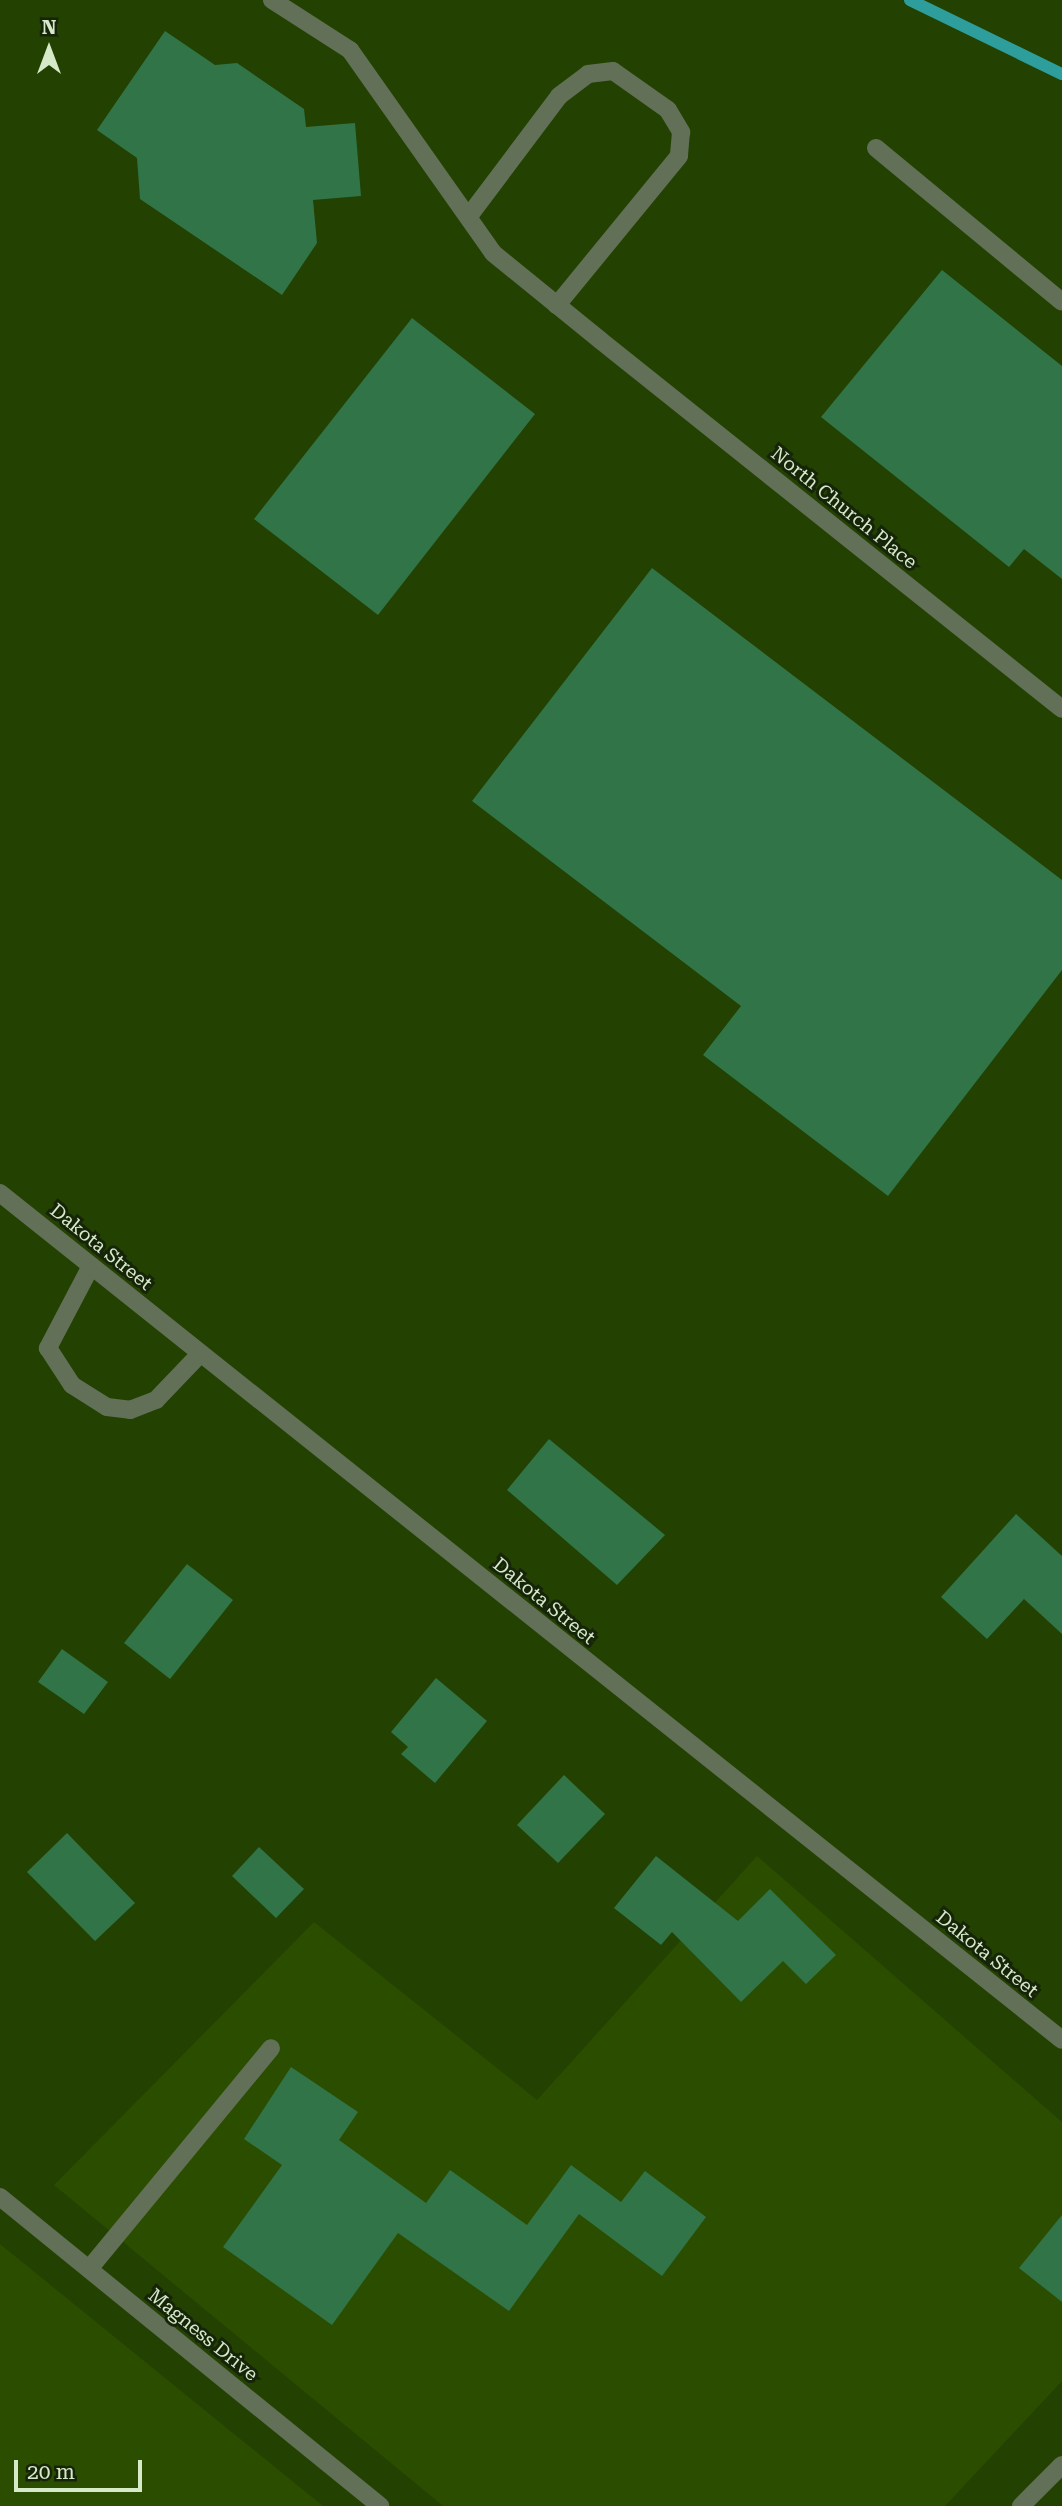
<!DOCTYPE html>
<html>
<head>
<meta charset="utf-8">
<style>
  body { margin:0 }
  #map { position:relative; width:1062px; height:2506px; overflow:hidden; background:#234100; font-family:"Roboto Serif",serif }
  div>[style] { position:absolute }
  .built>* { inset:0; background:#2b4d00 }
  .stream>* { height:12px; margin:-6px; padding:0 6px; transform-origin:6px; border-radius:6px; background:#2d9e9b }
  .building>* { inset:0; background:#317448 }
  .lane>* { height:18px; margin:-9px; padding:0 9px; transform-origin:9px; border-radius:9px; background:#617057 }
  .street>* { height:18px; margin:-9px; padding:0 9px; transform-origin:9px; border-radius:9px; background:#617057 }
  span { translate:-50% -50%; white-space:nowrap; text-align:center; line-height:1.15; -webkit-text-stroke:6px #16240a; paint-order:stroke }
  .street-label { font-size:19px; color:#d6eac9 }
  .north { position:absolute; left:14px; top:14px; width:70px; height:70px; -webkit-text-stroke:5px #16240a; paint-order:stroke; rotate:0deg; font-size:19px; font-weight:700; line-height:28px; text-align:center; color:#d6eac9 }
  .north::after { content:''; display:block; margin:auto; width:24px; height:32px; background:#d6eac9; clip-path:polygon(50% 0,100% 100%,50% 72%,0 100%) }
  .scale { position:absolute; left:14px; top:2460px; width:128px; height:32px; box-sizing:border-box; border:4px solid #d6eac9; border-top:0; padding-left:9px; font-size:21px; line-height:24px; white-space:nowrap; color:#d6eac9; -webkit-text-stroke:5px #16240a; paint-order:stroke }
</style>
</head>
<body>
<div id="map">
  <div class="built">
    <i style="clip-path:polygon(757px 1856px,1062px 2122px,1062px 2381px,945px 2506px,443px 2506px,54px 2185px,314px 1922px,537px 2100px)"></i>
    <i style="clip-path:polygon(0 2244px,323px 2506px,0 2506px)"></i>
  </div>
  <div class="stream">
    <i style="left:910px;top:0;width:169px;rotate:26deg"></i>
  </div>
  <div class="building">
    <i style="clip-path:polygon(165px 31px,215px 65px,237px 63px,304px 109px,306px 127px,355px 123px,361px 196px,313px 200px,317px 243px,282px 295px,140px 199px,137px 158px,97px 130px)"></i>
    <i style="clip-path:polygon(942px 270px,1062px 366px,1062px 579px,1024px 549px,1009px 567px,821px 417px)"></i>
    <i style="clip-path:polygon(412px 318px,535px 414px,378px 615px,254px 519px)"></i>
    <i style="clip-path:polygon(652px 568px,1062px 880px,1062px 970px,888px 1196px,703px 1055px,741px 1006px,472px 801px)"></i>
    <i style="clip-path:polygon(549px 1439px,665px 1535px,617px 1585px,507px 1490px)"></i>
    <i style="clip-path:polygon(1016px 1514px,1062px 1556px,1062px 1634px,1024px 1599px,987px 1639px,941px 1597px)"></i>
    <i style="clip-path:polygon(187px 1564px,233px 1600px,170px 1679px,124px 1643px)"></i>
    <i style="clip-path:polygon(62px 1649px,108px 1682px,84px 1714px,38px 1682px)"></i>
    <i style="clip-path:polygon(436px 1678px,487px 1721px,435px 1783px,401px 1754px,408px 1747px,391px 1732px)"></i>
    <i style="clip-path:polygon(564px 1775px,605px 1814px,558px 1863px,517px 1825px)"></i>
    <i style="clip-path:polygon(67px 1833px,135px 1903px,95px 1941px,27px 1872px)"></i>
    <i style="clip-path:polygon(259px 1847px,304px 1889px,276px 1918px,232px 1876px)"></i>
    <i style="clip-path:polygon(656px 1856px,738px 1921px,770px 1889px,836px 1955px,806px 1984px,783px 1961px,741px 2002px,672px 1932px,661px 1945px,614px 1908px)"></i>
    <i style="clip-path:polygon(291px 2067px,358px 2112px,339px 2140px,426px 2203px,450px 2170px,527px 2225px,571px 2165px,621px 2202px,645px 2171px,706px 2217px,662px 2276px,579px 2214px,509px 2311px,398px 2233px,332px 2325px,223px 2247px,282px 2165px,244px 2139px)"></i>
    <i style="clip-path:polygon(1062px 2215px,1062px 2302px,1019px 2268px)"></i>
  </div>
  <div class="lane">
    <i style="left:272px;top:0;width:93px;rotate:32.7deg"></i>
    <i style="left:350px;top:50px;width:248px;rotate:54.8deg"></i>
    <i style="left:493px;top:253px;width:138px;rotate:39.1deg"></i>
    <i style="left:876px;top:148px;width:241px;rotate:39.6deg"></i>
    <i style="left:469px;top:216px;width:150px;rotate:-53.1deg"></i>
    <i style="left:559px;top:96px;width:36px;rotate:-37deg"></i>
    <i style="left:588px;top:74px;width:25px;rotate:-7deg"></i>
    <i style="left:613px;top:71px;width:67px;rotate:35.3deg"></i>
    <i style="left:668px;top:110px;width:26px;rotate:59deg"></i>
    <i style="left:681px;top:132px;width:24px;rotate:95deg"></i>
    <i style="left:679px;top:156px;width:193px;rotate:129.3deg"></i>
    <i style="left:91px;top:1266px;width:93px;rotate:117.7deg"></i>
    <i style="left:48px;top:1348px;width:44px;rotate:57deg"></i>
    <i style="left:72px;top:1385px;width:41px;rotate:32.2deg"></i>
    <i style="left:107px;top:1407px;width:23px;rotate:7deg"></i>
    <i style="left:130px;top:1410px;width:28px;rotate:-21deg"></i>
    <i style="left:156px;top:1400px;width:64px;rotate:-46.3deg"></i>
    <i style="left:89px;top:2269px;width:286px;rotate:-50.5deg"></i>
  </div>
  <div class="street">
    <i style="left:600px;top:340px;width:591px;rotate:38.61deg"></i>
    <i style="left:0;top:1193px;width:1358px;rotate:38.57deg"></i>
    <i style="left:0;top:2197px;width:490px;rotate:39.1deg"></i>
    <i style="left:1021px;top:2506px;width:58px;rotate:-45deg"></i>
  </div>
  <div class="street-label">
    <span style="left:844px;top:508px;rotate:39deg">North Church Place</span>
    <span style="left:101px;top:1247px;rotate:39deg">Dakota Street</span>
    <span style="left:544px;top:1601px;rotate:39deg">Dakota Street</span>
    <span style="left:987px;top:1954px;rotate:39deg">Dakota Street</span>
    <span style="left:203px;top:2335px;rotate:39deg">Magness Drive</span>
  </div>
  <div class="north">N</div>
  <div class="scale">20 m</div>
</div>
</body>
</html>
